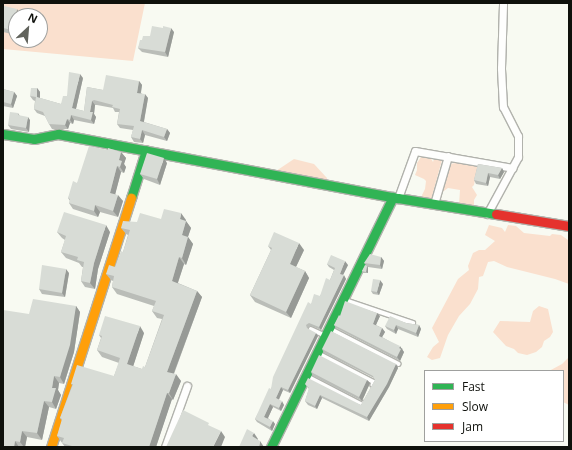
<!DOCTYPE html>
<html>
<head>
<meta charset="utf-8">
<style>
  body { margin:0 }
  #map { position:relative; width:572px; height:450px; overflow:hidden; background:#f8faf2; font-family:"Open Sans",sans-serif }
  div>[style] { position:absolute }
  .green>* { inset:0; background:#fae0ce }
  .roads { filter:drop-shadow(1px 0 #b1b2ac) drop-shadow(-1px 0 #b1b2ac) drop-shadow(0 1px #b1b2ac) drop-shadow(0 -1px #b1b2ac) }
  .lane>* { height:3.5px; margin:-1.75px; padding:0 1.75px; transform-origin:1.75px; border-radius:1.75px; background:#fefefd }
  .street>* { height:7px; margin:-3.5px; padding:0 3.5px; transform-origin:3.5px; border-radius:3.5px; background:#fefefd }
  .fast>* { height:9px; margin:-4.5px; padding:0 4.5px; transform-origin:4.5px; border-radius:4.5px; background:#30b455 }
  .slow>* { height:9px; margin:-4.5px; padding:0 4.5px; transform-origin:4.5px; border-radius:4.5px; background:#ff9f0a }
  .jam>* { height:9px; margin:-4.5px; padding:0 4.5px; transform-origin:4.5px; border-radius:4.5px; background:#e5322d }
  .wall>* { inset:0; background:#babdb8 }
  .shaded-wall>* { inset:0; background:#979a96 }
  .building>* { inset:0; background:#d8dcd6 }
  span { translate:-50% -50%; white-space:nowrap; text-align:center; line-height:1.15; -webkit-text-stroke:3px #fff; paint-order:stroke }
  .frame { position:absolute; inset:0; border:4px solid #0f110c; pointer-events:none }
  .legend { position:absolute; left:424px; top:370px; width:140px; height:72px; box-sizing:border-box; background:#fff; border:1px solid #9fa09e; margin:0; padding:5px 7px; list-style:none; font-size:12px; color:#0f110c }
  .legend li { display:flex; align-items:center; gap:8px; height:20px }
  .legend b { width:20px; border:1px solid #9fa09e }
  .north { position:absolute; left:8px; top:8px; width:40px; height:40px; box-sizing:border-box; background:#fff; border:1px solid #9fa09e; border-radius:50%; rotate:26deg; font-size:11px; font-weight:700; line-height:16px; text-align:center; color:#0f110c }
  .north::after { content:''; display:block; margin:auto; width:14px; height:18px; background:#61635c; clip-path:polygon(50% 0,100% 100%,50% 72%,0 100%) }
</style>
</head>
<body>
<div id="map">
  <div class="green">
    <i style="clip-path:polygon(evenodd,3px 3px,145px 3px,133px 61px,3px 49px,3px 3px,16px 16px,40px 16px,40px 40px,16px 40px,16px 16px)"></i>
    <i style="clip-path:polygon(429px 155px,433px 162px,435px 156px,440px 156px,442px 160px,431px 200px,423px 200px,422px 195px,425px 189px,426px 181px,424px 179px,415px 175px,417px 170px,417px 163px,421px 157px)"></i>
    <i style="clip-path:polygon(294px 159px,314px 164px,327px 178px,326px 183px,276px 171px)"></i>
    <i style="clip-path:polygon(461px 162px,464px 164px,470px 162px,478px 166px,474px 185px,472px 187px,477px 195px,474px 200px,474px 206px,459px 205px,460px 190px,448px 188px,441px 193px,441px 188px,450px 164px)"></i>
    <i style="clip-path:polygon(489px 225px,502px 228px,505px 232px,508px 225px,516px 226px,524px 233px,550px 236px,552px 234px,561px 235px,568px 240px,569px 284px,555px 279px,507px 267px,494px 261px,488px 262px,483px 276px,479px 277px,478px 289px,470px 304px,459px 316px,448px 335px,440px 358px,432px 360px,427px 357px,433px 347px,439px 342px,432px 328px,458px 279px,469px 270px,468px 266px,473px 253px,479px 250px,485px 250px,495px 241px,485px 235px)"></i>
    <i style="clip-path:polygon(539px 306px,548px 309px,553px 332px,550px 337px,544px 341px,542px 347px,536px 352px,527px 355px,518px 353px,514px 349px,506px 346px,493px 332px,500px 321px,530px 322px,533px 311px)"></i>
    <i style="clip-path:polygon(569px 357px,569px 405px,563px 402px,563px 371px,549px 371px,562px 364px)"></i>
  </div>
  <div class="roads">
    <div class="lane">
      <i style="left:345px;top:300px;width:72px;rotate:18.7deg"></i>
      <i style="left:311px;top:329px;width:14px;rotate:25deg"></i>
      <i style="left:331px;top:329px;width:76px;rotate:27.2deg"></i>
      <i style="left:318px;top:353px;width:63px;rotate:27.4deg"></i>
      <i style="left:374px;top:382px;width:3px;rotate:108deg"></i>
      <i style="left:307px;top:376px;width:63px;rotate:27.4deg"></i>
      <i style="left:363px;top:405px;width:2px;rotate:-63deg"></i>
    </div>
    <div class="street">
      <i style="left:398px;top:198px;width:50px;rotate:-70.1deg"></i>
      <i style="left:415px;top:151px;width:99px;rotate:9.8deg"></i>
      <i style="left:434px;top:204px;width:50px;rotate:-73.7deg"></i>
      <i style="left:487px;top:214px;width:65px;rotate:-61.5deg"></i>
      <i style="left:518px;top:157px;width:21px;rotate:-90deg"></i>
      <i style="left:518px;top:136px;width:33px;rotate:-117deg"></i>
      <i style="left:503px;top:107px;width:39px;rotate:-93deg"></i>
      <i style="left:501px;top:68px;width:65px;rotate:-88.2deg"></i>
      <i style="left:165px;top:447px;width:65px;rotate:-70.2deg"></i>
    </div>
    <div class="fast">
      <i style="left:3px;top:134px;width:31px;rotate:9deg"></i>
      <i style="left:34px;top:139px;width:25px;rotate:-12deg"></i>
      <i style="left:58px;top:134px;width:346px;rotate:10.7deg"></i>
      <i style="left:398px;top:198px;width:99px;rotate:9.3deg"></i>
      <i style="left:131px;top:198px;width:50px;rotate:-72.6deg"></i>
      <i style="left:271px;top:447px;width:278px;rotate:-64deg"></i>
    </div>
    <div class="slow">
      <i style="left:51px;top:447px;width:262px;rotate:-72.2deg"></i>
    </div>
    <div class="jam">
      <i style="left:496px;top:214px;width:74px;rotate:9.3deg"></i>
    </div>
  </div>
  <div class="wall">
    <i style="clip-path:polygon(3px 13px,20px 14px,16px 16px,16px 35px,3px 32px)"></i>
    <i style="clip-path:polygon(174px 32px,168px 57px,142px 52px,138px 48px,142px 40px,150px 36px)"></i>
    <i style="clip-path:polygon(83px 78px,76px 109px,84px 111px,87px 87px,103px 90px,139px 81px,142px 85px,141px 93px,148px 98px,144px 122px,167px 129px,170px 133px,167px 141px,145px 135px,143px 143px,134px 142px,131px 137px,133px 130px,120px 128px,117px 124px,119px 112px,115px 112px,113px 108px,97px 105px,95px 105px,94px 114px,96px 117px,94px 124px,74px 120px,73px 124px,70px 123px,68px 129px,52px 129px,49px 124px,45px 116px,37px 113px,34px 109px,35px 101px,33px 100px,30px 96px,37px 88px,40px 92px,40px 98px,61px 104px,67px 96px)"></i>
    <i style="clip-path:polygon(3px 89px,14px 92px,17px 96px,13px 108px,3px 106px)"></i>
    <i style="clip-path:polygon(18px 113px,20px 116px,30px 120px,29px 132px,11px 129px,8px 125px)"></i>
    <i style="clip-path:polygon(121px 152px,126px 158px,124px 164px,126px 167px,124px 173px,121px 172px,115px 194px,123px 201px,118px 217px,100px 212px,98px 217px,73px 209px,69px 203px,70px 201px,68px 198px,77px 183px)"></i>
    <i style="clip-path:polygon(167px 163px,160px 185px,144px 179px,140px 174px)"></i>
    <i style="clip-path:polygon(478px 164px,502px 168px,504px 172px,500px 179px,490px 177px,488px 186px,476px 184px,474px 180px)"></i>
    <i style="clip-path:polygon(161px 219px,186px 220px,186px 221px,191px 228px,188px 237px,193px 244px,186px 265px,184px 264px,178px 283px,197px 291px,202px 297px,174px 374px,181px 381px,173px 400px,172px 399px,156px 447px,65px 447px,57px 436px,62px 421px,60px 418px,72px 385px,71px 384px,114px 376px,119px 363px,102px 357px,97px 350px,101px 338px,99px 335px,144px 333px,133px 366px,142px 369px,145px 367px,162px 319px,157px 318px,152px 311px,154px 306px,117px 294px,112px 287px,113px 281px,111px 280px,106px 274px,115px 267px,123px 252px,128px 235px,126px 234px,121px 228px,137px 222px)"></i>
    <i style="clip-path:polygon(57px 232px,110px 232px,98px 269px,95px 289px,85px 287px,81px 281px,83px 267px,82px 267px,79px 263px,66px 258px,61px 252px,65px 240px,62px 238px)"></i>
    <i style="clip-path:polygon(268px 246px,304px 250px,296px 267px,305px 271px,309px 278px,291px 318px,255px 302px,250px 295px,271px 250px)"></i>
    <i style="clip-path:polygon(381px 257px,384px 261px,382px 269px,368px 267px,368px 273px,363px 273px,362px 271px,366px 265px,364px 263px)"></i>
    <i style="clip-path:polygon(327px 264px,348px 265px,343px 275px,346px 279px,321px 330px,311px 326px,308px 328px,308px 329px,318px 336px,290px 393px,283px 390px,279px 400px,284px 405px,281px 411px,273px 407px,268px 418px,275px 424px,272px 431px,257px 422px,255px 419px,271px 389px,311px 304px,320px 296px,330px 280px,334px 270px,329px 267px)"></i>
    <i style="clip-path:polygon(69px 273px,65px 297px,42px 294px,39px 289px)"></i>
    <i style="clip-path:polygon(383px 284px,379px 295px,373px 294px,371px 291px)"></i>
    <i style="clip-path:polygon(76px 306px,80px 312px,74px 352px,64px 384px,59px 383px,58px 390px,61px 395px,56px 409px,49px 407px,42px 440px,27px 437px,25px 447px,3px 447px,29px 314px)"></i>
    <i style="clip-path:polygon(340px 316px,380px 316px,376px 325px,382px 328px,385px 332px,382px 337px,403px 349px,402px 350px,404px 352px,400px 361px,336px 328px,334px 325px)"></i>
    <i style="clip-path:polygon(406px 323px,419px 325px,421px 329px,418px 337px,398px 329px,396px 334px,387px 329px,385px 326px)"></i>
    <i style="clip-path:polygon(322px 349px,396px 364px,398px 368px,389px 387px,369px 421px,322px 398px,317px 409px,308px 405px,305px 401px,309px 389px,305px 384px,361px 405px,375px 380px,374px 378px,324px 353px)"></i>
    <i style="clip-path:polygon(311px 372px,367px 380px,370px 383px,362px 401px,313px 376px)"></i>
  </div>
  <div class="shaded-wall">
    <i style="clip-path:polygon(17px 9px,20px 14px,20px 16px,16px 16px,16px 35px,12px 30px)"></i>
    <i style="clip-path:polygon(171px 28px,174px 32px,168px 57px,165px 52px)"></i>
    <i style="clip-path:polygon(80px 74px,83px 78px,75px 113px,72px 108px)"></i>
    <i style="clip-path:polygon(139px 81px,142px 85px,140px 97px,137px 93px)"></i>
    <i style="clip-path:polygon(37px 88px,40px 92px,40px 101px,37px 97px)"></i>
    <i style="clip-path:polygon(14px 92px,17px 96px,13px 108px,11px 104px)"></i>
    <i style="clip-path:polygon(145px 94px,148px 98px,143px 126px,140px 121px)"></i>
    <i style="clip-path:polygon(92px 101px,95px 105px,94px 114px,96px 117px,94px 124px,91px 120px,90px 112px)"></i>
    <i style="clip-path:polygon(71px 115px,74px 120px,73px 124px,70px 120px)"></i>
    <i style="clip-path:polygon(28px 117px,30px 120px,29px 132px,26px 128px)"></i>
    <i style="clip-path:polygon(67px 119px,70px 123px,68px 129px,65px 125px)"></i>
    <i style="clip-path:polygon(167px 129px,170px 133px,167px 141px,164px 137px)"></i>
    <i style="clip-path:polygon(142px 130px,145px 135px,143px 143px,140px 139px)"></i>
    <i style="clip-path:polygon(121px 152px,126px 158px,124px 164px,126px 167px,124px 173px,120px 167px,119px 160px)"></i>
    <i style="clip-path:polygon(164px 158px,167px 163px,160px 185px,157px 179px)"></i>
    <i style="clip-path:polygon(117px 166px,121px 172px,114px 199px,110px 193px)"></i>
    <i style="clip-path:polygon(502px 168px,504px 172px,500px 179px,498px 175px)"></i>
    <i style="clip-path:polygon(488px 173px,490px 177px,488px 186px,486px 183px)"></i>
    <i style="clip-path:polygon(118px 195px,123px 201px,118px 217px,113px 211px)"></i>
    <i style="clip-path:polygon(95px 205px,100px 212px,98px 217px,94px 211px)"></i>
    <i style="clip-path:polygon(181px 213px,186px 220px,184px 225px,180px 219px)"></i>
    <i style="clip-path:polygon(186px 221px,191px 228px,186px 242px,182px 235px)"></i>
    <i style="clip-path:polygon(106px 225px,110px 232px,98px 269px,95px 289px,90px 283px,94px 263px)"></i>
    <i style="clip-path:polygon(188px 237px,193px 244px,186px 265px,182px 258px)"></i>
    <i style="clip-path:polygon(299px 243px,304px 250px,294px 271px,290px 264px)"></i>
    <i style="clip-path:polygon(179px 257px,184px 264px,176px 288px,172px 281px)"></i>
    <i style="clip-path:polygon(381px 257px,384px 261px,382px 269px,380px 265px)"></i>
    <i style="clip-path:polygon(345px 261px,348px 265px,342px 277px,340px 274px)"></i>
    <i style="clip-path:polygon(367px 266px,368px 268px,368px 273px,366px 272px)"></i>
    <i style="clip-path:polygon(66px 269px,69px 273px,65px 297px,62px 293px)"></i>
    <i style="clip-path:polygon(305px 271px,309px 278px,291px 318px,286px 312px)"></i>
    <i style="clip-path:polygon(344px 275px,346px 279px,321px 330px,319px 327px)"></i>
    <i style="clip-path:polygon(380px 280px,383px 284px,379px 295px,377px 292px)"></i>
    <i style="clip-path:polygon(197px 291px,202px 297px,172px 378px,167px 372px)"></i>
    <i style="clip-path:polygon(76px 306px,80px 312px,74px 352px,64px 384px,60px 377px)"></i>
    <i style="clip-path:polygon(377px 313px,380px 316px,375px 327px,373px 324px)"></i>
    <i style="clip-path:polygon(396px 325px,398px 329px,396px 334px,394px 330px)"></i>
    <i style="clip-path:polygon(419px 325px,421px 329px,418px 337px,416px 333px)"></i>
    <i style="clip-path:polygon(140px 326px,144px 333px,132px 370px,127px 364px)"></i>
    <i style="clip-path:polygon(382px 328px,385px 332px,381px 339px,379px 336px)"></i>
    <i style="clip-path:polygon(316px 333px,318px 336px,290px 393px,288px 390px)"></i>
    <i style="clip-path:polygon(400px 346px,404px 352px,400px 361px,397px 357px)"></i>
    <i style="clip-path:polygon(396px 364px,398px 368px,389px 387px,369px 421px,367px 417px)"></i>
    <i style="clip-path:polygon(176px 374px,181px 381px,173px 400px,169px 393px)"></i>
    <i style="clip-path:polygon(54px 376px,59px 383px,58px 390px,61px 395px,56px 409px,52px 402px,52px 388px)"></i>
    <i style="clip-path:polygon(367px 380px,370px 383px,362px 401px,359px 397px)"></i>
    <i style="clip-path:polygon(281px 387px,283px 390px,278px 401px,276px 398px)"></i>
    <i style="clip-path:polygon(167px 393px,172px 399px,156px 447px,149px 447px)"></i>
    <i style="clip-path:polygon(320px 395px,322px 398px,317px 409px,315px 406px)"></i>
    <i style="clip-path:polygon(44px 401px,49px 407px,42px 440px,37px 433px)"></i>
    <i style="clip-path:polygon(282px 401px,284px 405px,281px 411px,279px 408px)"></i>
    <i style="clip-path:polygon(270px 404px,273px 407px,267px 420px,264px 417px)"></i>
    <i style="clip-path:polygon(273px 421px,275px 424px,272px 431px,270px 427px)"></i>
    <i style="clip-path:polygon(22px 431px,27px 437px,25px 447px,24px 447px,20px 442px)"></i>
    <i style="clip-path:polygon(221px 431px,225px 437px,221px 447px,213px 447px)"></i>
    <i style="clip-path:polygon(254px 433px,258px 439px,256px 443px,252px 436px)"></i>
    <i style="clip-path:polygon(15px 441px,19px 447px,14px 447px)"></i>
    <i style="clip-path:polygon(260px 441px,264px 447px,259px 447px)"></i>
  </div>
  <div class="building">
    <i style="clip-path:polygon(4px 6px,17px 9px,12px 30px,3px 28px,3px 13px)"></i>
    <i style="clip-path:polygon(152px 26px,163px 28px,163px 26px,171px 28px,165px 52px,138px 48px,140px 40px,142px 40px,143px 36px,150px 36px)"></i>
    <i style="clip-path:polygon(69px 72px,80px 74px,72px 108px,84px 111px,87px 87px,103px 90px,106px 75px,139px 81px,137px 93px,145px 94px,140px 121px,167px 129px,164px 137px,142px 130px,140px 139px,131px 137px,134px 126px,117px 124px,120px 109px,112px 107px,113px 105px,94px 100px,92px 101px,90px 112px,93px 112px,91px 120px,71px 115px,70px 120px,67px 119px,65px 125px,49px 124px,43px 112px,34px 109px,36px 97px,30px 96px,31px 88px,37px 88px,37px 97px,61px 104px,63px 96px,67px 96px)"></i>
    <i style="clip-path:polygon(3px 89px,14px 92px,11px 104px,3px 102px)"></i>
    <i style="clip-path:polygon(10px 112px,18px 113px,18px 115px,28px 117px,26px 128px,8px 125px)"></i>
    <i style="clip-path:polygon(89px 146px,108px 150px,108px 148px,121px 152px,119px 160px,122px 161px,120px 167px,117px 166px,110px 193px,118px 195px,113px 211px,95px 205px,94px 211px,69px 203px,70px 199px,68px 198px,73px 181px,77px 183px)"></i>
    <i style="clip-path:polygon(147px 153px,164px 158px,157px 179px,140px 174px)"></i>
    <i style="clip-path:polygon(478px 164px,502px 168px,498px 175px,488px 173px,486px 183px,474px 180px)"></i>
    <i style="clip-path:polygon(164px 209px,181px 213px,180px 219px,186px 221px,182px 235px,188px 237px,182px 258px,179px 257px,172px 281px,197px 291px,167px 372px,176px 374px,169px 393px,167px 393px,149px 447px,72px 447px,72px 446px,62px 443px,64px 438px,57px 436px,62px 419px,60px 418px,73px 384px,71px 384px,77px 365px,114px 376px,120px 358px,97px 350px,102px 336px,99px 335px,105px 316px,140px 326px,127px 364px,142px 369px,143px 366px,145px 367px,164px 315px,152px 311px,156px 301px,112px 287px,114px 276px,106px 274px,109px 265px,115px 267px,121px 251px,123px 252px,130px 230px,121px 228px,123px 221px,137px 222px,140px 213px,161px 219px)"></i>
    <i style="clip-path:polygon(64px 212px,106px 225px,94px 263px,90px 283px,81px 281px,84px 262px,77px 260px,78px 257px,61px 252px,66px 236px,57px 232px)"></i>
    <i style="clip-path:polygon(274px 232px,299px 243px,290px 264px,305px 271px,286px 312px,250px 295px,272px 248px,268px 246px)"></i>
    <i style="clip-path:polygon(370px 254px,381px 257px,380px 265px,364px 263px)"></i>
    <i style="clip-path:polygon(331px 255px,345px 261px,340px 274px,344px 275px,319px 327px,309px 323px,306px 325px,307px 328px,316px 333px,288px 390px,281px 387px,276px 398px,282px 401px,279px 408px,270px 404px,264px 417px,273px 421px,270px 427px,255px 419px,269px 388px,271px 389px,273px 377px,308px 302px,311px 304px,314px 294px,320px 296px,326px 278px,330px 280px,335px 268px,327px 264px)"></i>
    <i style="clip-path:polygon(42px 265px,66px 269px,62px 293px,39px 289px)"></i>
    <i style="clip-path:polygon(365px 265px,367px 266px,366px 272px,362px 271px)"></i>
    <i style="clip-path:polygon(373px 279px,380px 280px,377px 292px,371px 291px)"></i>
    <i style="clip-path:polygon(33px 299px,76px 306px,70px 345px,60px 377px,54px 376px,52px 388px,56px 388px,52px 402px,44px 401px,37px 433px,22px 431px,20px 442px,15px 441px,14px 447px,3px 447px,3px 310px,29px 314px)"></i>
    <i style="clip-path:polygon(345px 301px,377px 313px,373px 324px,382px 328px,379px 336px,400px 346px,399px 348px,401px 349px,397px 357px,334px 325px,339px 315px,340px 316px)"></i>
    <i style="clip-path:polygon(390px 316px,406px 323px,419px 325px,416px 333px,396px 325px,394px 330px,385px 326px)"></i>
    <i style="clip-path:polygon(331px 331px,396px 364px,387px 384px,367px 417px,320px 395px,315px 406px,305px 401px,309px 388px,305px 384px,308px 378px,361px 405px,375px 380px,373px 376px,322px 349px)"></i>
    <i style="clip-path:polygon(319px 355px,367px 380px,359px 397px,311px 372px)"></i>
    <i style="clip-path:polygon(183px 410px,209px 423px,208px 425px,221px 431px,213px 447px,166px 447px)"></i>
    <i style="clip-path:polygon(247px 429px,254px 433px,252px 436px,260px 441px,259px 447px,239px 447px)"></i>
  </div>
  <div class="frame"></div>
  <ul class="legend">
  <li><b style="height:5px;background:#30b455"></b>Fast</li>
  <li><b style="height:5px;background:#ff9f0a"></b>Slow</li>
  <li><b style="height:5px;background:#e5322d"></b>Jam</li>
  </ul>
  <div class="north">N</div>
</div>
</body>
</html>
